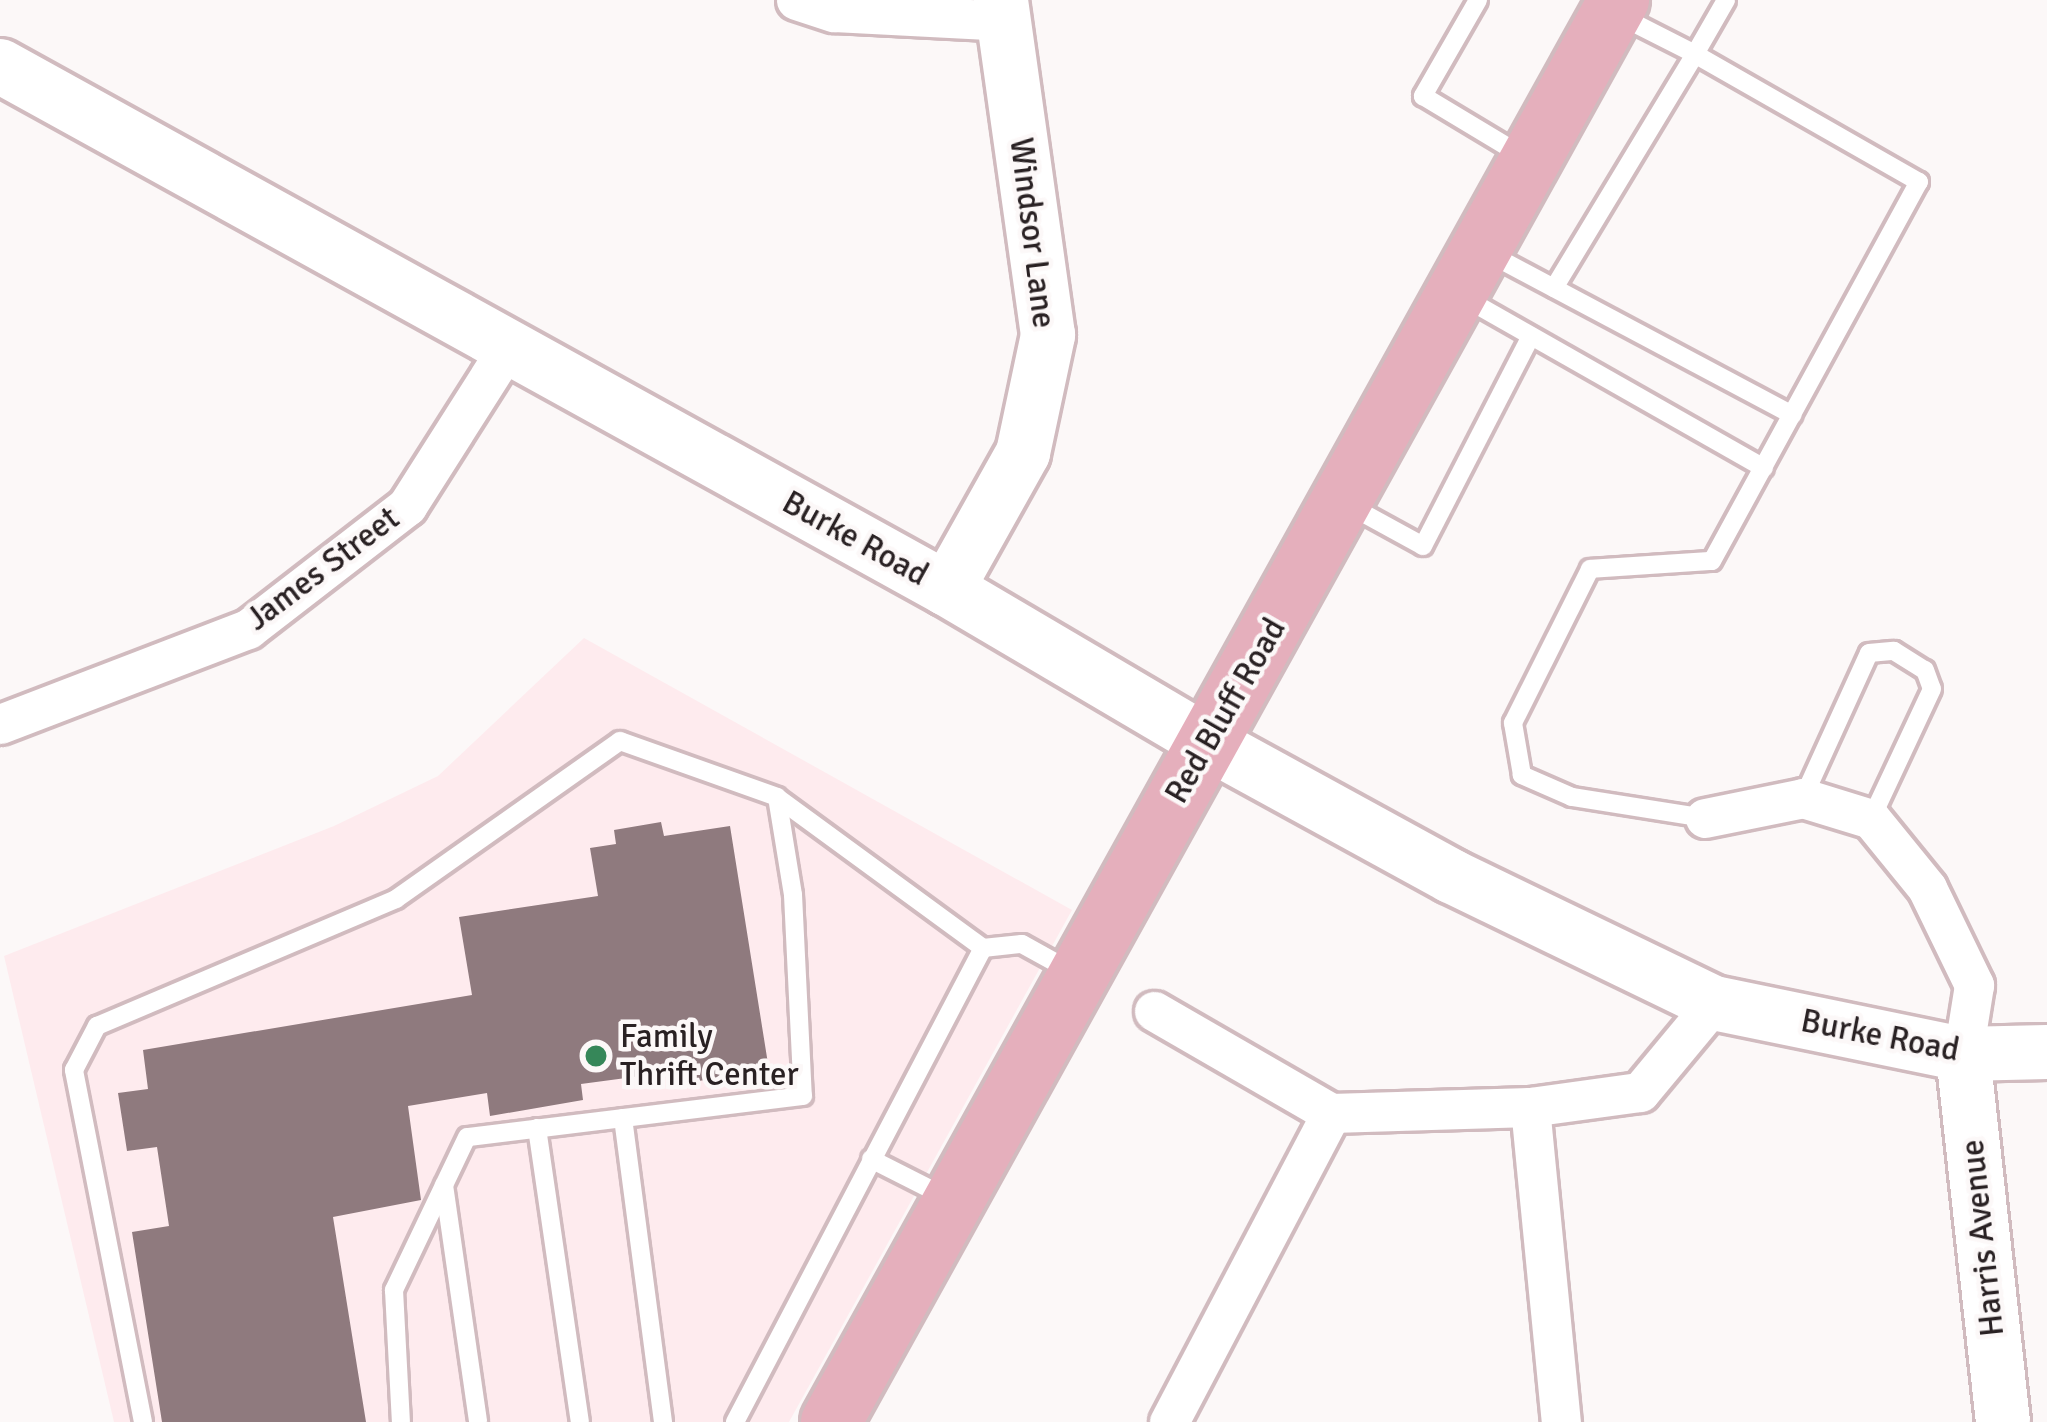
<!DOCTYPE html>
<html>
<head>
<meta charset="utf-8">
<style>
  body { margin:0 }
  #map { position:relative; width:2047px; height:1422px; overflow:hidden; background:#fcf8f8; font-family:Signika,sans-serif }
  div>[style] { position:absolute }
  .built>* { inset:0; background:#feebee }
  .building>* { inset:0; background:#8f7a7e }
  .roads { filter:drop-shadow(3px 0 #d1bbbf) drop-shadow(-3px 0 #d1bbbf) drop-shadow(0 3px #d1bbbf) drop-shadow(0 -3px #d1bbbf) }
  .lane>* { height:18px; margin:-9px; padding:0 9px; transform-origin:9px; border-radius:9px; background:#fff }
  .street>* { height:39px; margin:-19.5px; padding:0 19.5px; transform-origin:19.5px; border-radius:19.5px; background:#fff }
  .secondary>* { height:54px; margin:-27px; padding:0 27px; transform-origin:27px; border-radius:27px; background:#fff }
  .primary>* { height:60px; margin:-30px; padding:0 30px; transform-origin:30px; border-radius:30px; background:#e5afbc }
  .dots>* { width:33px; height:33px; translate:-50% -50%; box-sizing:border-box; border:6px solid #fcf8f8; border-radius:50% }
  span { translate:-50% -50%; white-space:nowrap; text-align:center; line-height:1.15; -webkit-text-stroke:9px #fcf8f8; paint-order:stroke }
  .street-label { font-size:33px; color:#292123 }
  .poi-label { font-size:33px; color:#292123 }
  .left { translate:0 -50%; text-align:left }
</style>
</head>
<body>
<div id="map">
  <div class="built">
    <i style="clip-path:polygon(584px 638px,1072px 910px,789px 1422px,114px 1422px,4px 956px,334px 826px,438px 776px)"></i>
  </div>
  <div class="building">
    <i style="clip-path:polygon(661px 822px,664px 836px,730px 826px,769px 1070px,673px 1085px,671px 1072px,581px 1084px,583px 1100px,490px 1116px,487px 1093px,408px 1106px,421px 1200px,333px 1217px,366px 1422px,162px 1422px,132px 1232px,169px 1226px,157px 1147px,127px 1151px,118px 1093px,148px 1089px,143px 1050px,472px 995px,459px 917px,598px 896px,590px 848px,616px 844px,614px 830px)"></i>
  </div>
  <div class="roads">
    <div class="lane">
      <i style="left:1478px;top:0;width:111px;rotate:119.8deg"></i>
      <i style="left:1423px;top:96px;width:114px;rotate:31deg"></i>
      <i style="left:1486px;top:252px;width:347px;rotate:28deg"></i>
      <i style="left:1554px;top:288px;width:273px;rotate:-58.9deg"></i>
      <i style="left:1695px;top:54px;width:82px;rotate:-153.1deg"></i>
      <i style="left:1463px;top:297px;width:346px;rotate:29.6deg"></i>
      <i style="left:1350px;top:506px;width:83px;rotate:28.7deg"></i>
      <i style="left:1423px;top:546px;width:236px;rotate:-62.8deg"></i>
      <i style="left:1803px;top:798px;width:159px;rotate:-65.5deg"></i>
      <i style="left:1869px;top:653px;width:25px;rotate:-5deg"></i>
      <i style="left:1894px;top:651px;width:36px;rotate:32deg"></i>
      <i style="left:1925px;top:670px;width:20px;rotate:70deg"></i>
      <i style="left:1932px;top:689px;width:144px;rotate:115.1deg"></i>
      <i style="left:1705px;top:818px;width:135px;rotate:-171deg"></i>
      <i style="left:1572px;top:797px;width:55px;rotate:-156.3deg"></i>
      <i style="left:1522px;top:775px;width:53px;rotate:-99.8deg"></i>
      <i style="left:1513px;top:723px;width:172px;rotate:-63.4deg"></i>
      <i style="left:1590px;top:569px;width:122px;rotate:-3.8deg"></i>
      <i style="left:1712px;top:561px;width:432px;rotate:-61.4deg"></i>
      <i style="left:1919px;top:182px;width:258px;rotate:-150.3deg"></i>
      <i style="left:1695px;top:54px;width:62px;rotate:-60.1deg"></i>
      <i style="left:983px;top:948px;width:39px;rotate:-6deg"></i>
      <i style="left:1022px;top:944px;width:56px;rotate:28.9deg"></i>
      <i style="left:623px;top:1118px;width:307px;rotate:82.5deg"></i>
      <i style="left:537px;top:1128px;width:297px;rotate:81.7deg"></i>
      <i style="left:871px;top:1159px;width:86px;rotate:26.9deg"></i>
      <i style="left:444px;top:1185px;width:239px;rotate:81.8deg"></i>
      <i style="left:143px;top:1422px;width:359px;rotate:-101.1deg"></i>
      <i style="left:74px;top:1070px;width:50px;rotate:-62.4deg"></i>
      <i style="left:97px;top:1026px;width:325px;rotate:-23deg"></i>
      <i style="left:396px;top:899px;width:274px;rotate:-35.2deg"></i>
      <i style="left:620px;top:741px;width:167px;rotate:19.6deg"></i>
      <i style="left:777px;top:797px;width:99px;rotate:80.7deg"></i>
      <i style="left:793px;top:895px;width:201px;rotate:87.2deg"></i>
      <i style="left:803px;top:1096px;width:338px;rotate:173deg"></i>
      <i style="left:467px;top:1137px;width:170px;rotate:115.5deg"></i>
      <i style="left:394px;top:1290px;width:132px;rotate:87deg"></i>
      <i style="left:735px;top:1422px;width:535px;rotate:-62.38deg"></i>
      <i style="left:983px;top:948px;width:255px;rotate:-143.8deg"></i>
    </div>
    <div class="street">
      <i style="left:796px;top:0;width:40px;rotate:18deg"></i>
      <i style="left:834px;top:12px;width:169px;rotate:3deg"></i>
      <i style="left:0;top:724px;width:266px;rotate:-21deg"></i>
      <i style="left:248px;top:629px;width:201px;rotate:-37.7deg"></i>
      <i style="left:407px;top:506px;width:185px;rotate:-57.6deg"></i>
      <i style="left:1705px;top:818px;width:100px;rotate:-11.5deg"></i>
      <i style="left:1803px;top:798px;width:71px;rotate:17.2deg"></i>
      <i style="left:1871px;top:819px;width:89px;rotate:50.9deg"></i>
      <i style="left:1927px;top:888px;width:108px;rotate:64.1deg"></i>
      <i style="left:1974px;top:985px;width:70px;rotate:99.1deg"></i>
      <i style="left:1154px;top:1011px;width:204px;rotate:30deg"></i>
      <i style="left:1331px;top:1113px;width:199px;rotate:-1.7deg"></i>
      <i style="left:1530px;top:1107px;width:111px;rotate:-7.8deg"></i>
      <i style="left:1640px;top:1092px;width:116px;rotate:-50.3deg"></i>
      <i style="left:1530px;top:1107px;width:317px;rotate:84.4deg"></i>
      <i style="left:1169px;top:1422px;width:349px;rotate:-62.3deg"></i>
    </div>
    <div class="secondary">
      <i style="left:0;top:66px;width:1082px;rotate:28.91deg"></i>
      <i style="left:947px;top:589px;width:305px;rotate:30.5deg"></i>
      <i style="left:1210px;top:744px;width:275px;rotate:28.7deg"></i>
      <i style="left:1451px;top:876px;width:292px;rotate:25.8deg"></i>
      <i style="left:1714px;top:1003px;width:254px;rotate:11.6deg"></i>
      <i style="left:1963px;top:1054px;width:84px;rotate:-1.4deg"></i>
      <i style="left:947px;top:589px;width:156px;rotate:-60.8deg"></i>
      <i style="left:1023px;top:453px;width:121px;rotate:-78deg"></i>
      <i style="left:1048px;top:335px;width:338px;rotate:-98deg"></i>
      <i style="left:1963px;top:1054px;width:370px;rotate:83.8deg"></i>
    </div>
    <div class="primary">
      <i style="left:831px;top:1422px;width:1626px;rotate:-61.01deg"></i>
    </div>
  </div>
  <div class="dots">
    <i style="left:596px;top:1056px;background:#368759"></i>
  </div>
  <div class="street-label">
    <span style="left:1032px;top:233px;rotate:83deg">Windsor Lane</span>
    <span style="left:855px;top:539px;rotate:29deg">Burke Road</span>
    <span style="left:323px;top:569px;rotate:-37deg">James Street</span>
    <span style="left:1226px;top:711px;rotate:-60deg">Red Bluff Road</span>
    <span style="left:1880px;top:1036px;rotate:11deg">Burke Road</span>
    <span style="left:1983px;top:1238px;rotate:-96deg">Harris Avenue</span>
  </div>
  <div class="poi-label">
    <span class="left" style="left:620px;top:1056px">Family<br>Thrift Center</span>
  </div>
</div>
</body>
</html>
